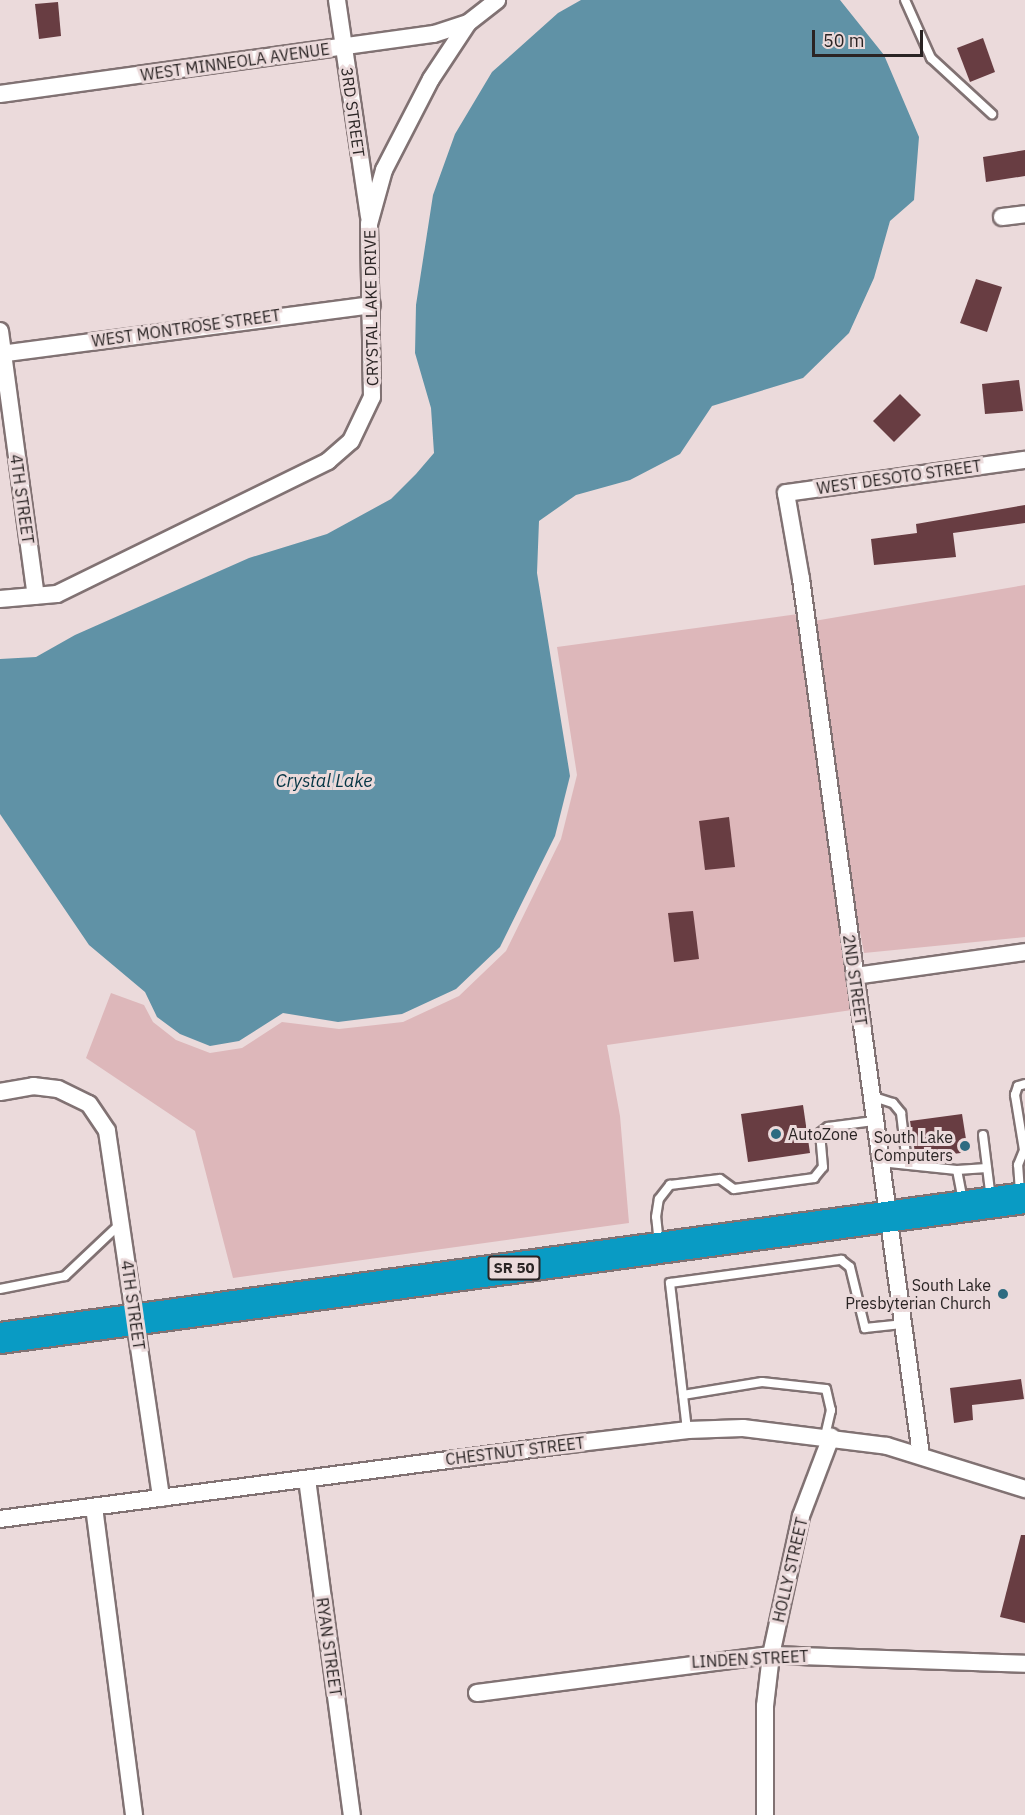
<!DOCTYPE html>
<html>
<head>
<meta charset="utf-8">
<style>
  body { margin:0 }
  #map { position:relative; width:1025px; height:1815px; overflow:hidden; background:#ebdadb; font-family:"IBM Plex Sans",sans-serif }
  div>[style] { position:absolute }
  .green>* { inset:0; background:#ddb7ba }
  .water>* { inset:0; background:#6092a6 }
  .building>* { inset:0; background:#683d42 }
  .roads { filter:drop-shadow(2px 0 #817273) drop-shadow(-2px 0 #817273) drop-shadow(0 2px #817273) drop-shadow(0 -2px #817273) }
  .lane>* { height:8px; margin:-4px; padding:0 4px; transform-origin:4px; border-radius:4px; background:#fff }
  .street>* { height:16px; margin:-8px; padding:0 8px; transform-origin:8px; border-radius:8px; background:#fff }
  .highway>* { height:30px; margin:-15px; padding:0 15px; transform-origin:15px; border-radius:15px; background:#099bc4 }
  .dots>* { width:16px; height:16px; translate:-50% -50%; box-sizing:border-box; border:3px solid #ebdadb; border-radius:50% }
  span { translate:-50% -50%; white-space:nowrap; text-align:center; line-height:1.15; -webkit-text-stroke:6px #ebdadb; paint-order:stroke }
  .shield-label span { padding:2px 4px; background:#ebdadb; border:2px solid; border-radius:4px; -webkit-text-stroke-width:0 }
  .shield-label { font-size:15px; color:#2a2424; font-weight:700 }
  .street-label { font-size:16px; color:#2a2424 }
  .poi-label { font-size:16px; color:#2a2424 }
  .left { translate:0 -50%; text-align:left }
  .right { translate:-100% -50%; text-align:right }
  .water-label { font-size:18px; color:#053544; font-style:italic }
  .scale { position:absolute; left:812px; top:30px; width:111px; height:27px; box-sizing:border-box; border:3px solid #2a2424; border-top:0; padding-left:8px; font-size:18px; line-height:21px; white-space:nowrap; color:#2a2424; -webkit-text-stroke:4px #ebdadb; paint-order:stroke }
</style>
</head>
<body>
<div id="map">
  <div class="green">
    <i style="clip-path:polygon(1025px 585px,1025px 937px,864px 953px,842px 840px,814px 621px)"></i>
    <i style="clip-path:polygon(798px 614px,852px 1010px,607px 1045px,620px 1116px,629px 1223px,233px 1278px,195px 1131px,86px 1058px,111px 993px,144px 1005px,153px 1022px,176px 1040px,210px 1053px,242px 1048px,282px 1022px,339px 1029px,403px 1022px,459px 996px,506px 951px,561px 839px,577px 775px,557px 647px)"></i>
  </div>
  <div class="water">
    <i style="clip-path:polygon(581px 0,840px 0,884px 55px,919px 137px,914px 200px,890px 221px,874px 278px,849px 333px,803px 378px,712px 406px,680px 454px,630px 480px,576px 495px,539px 521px,537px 573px,570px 776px,555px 836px,500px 947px,456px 989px,402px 1014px,338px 1022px,283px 1013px,239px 1041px,210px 1046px,180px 1034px,157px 1017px,145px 992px,89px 945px,0 814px,0 659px,36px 657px,75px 635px,249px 558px,327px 534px,391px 499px,416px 474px,434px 453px,431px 408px,415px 353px,416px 305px,433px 195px,455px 134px,492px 72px,558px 13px)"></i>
  </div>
  <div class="building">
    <i style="clip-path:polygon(58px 2px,61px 36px,39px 39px,35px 4px)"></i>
    <i style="clip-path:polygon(983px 38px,995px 72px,970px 82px,957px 48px)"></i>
    <i style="clip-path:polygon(1025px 150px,1025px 176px,986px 182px,983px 157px)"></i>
    <i style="clip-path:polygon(976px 279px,1002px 287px,987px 332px,960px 323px)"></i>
    <i style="clip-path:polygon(1019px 380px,1023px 411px,985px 414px,982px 384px)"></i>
    <i style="clip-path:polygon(900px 394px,921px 415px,894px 442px,873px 421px)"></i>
    <i style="clip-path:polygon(1025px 505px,1025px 523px,953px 533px,956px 557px,874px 565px,871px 539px,917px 533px,916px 524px)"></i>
    <i style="clip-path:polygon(729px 817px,735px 867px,705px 870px,699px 821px)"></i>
    <i style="clip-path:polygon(693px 911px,699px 959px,674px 962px,668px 913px)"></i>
    <i style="clip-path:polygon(803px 1105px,810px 1153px,748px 1162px,741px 1114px)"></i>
    <i style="clip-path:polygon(962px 1114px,968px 1152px,916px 1159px,910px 1121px)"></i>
    <i style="clip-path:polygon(1021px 1379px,1024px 1399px,972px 1405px,973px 1420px,954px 1423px,950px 1388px)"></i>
    <i style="clip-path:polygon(1021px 1535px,1025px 1535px,1025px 1623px,1000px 1617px)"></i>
  </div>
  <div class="roads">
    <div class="lane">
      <i style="left:905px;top:0;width:64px;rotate:65.9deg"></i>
      <i style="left:931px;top:58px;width:83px;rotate:42.6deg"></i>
      <i style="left:871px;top:1096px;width:23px;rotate:18deg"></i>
      <i style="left:893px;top:1103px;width:13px;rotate:51deg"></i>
      <i style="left:901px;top:1113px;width:50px;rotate:83.2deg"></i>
      <i style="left:983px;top:1135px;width:64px;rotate:82.9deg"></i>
      <i style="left:880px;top:1162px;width:77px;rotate:5.9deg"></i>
      <i style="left:957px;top:1170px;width:30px;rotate:-4deg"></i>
      <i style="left:957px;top:1170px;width:33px;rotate:79deg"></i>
      <i style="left:1020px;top:1192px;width:27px;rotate:-94deg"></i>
      <i style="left:1018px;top:1165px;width:16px;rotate:-68deg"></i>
      <i style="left:1024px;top:1150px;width:56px;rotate:-99.3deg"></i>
      <i style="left:1015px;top:1095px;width:9px;rotate:-72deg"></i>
      <i style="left:1018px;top:1086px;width:7px;rotate:-16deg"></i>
      <i style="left:659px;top:1244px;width:27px;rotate:-96deg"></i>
      <i style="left:656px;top:1217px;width:18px;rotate:-81deg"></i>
      <i style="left:659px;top:1199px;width:18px;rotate:-52deg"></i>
      <i style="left:670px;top:1185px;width:50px;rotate:-6.8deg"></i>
      <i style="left:720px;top:1179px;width:17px;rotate:36deg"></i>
      <i style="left:734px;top:1189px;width:81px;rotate:-7.8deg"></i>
      <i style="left:814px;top:1178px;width:14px;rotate:-51deg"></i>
      <i style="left:823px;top:1167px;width:34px;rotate:-95deg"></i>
      <i style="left:820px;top:1133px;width:10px;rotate:-37deg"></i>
      <i style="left:828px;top:1127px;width:46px;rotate:-7.4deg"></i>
      <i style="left:0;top:1289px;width:66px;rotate:-11.3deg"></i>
      <i style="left:65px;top:1276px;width:77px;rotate:-43.4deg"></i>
      <i style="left:683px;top:1395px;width:80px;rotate:-9.3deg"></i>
      <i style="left:762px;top:1382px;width:64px;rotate:6.2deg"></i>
      <i style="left:826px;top:1389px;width:22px;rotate:77deg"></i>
      <i style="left:831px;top:1410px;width:27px;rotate:103deg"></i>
      <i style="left:687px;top:1430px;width:148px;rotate:-96.6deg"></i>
      <i style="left:670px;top:1283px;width:173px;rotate:-7.7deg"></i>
      <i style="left:841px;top:1260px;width:11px;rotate:38deg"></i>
      <i style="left:850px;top:1267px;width:63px;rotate:76.2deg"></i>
      <i style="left:865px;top:1328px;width:37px;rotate:-6deg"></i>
    </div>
    <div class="street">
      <i style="left:337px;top:0;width:219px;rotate:81.6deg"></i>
      <i style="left:0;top:94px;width:438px;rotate:-7.9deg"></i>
      <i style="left:434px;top:34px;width:36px;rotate:-18deg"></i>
      <i style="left:1002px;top:217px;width:23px;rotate:-7deg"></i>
      <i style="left:0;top:331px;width:267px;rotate:82.3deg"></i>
      <i style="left:0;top:354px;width:375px;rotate:-7.5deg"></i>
      <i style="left:0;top:599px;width:57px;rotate:-5deg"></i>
      <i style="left:57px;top:594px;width:302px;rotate:-26.1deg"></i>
      <i style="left:328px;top:461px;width:30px;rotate:-41deg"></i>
      <i style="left:351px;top:441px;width:49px;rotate:-64.5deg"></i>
      <i style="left:372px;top:397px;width:173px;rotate:-91deg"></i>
      <i style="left:369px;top:224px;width:56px;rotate:-74.5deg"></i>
      <i style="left:384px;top:170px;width:102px;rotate:-62.7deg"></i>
      <i style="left:431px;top:79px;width:67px;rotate:-56.5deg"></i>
      <i style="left:468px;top:23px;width:37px;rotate:-38deg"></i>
      <i style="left:855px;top:976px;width:172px;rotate:-8deg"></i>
      <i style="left:0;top:1092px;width:34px;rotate:-10deg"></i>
      <i style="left:33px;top:1086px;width:25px;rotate:7deg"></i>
      <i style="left:58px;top:1089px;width:34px;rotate:26deg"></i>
      <i style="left:89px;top:1104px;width:32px;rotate:56deg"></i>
      <i style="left:107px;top:1131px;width:371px;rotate:81.6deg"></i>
      <i style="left:921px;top:1455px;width:884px;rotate:-97.8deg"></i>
      <i style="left:801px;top:579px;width:87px;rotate:-99.9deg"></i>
      <i style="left:786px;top:493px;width:241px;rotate:-7.9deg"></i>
      <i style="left:307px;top:1479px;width:339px;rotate:82.4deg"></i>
      <i style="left:94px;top:1507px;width:311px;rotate:82.6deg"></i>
      <i style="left:0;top:1519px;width:567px;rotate:-7.5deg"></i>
      <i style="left:562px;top:1445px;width:127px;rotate:-6.8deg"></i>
      <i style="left:688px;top:1430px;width:55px;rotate:-2.1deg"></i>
      <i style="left:743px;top:1428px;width:145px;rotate:7.1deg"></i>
      <i style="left:887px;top:1446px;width:145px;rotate:17.3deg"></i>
      <i style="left:477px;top:1693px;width:296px;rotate:-7.4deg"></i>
      <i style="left:771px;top:1655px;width:254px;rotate:2deg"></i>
      <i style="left:765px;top:1815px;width:109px;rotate:-90deg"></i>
      <i style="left:765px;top:1706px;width:51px;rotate:-83.3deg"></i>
      <i style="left:771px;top:1655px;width:142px;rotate:-77.8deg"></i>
      <i style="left:801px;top:1516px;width:85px;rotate:-69.2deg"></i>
    </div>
    <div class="highway">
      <i style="left:0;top:1338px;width:1035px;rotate:-7.78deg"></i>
    </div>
  </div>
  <div class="dots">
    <i style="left:776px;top:1134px;background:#2e6b81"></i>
    <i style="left:965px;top:1146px;background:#2e6b81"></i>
    <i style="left:1003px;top:1294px;background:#2e6b81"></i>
  </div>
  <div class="shield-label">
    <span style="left:514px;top:1268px">SR 50</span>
  </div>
  <div class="street-label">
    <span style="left:235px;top:62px;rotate:-8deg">WEST MINNEOLA AVENUE</span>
    <span style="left:353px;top:112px;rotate:82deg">3RD STREET</span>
    <span style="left:371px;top:308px;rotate:-91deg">CRYSTAL LAKE DRIVE</span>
    <span style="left:186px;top:328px;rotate:-8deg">WEST MONTROSE STREET</span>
    <span style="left:899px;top:477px;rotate:-8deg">WEST DESOTO STREET</span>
    <span style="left:22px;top:499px;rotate:82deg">4TH STREET</span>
    <span style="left:855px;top:980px;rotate:82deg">2ND STREET</span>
    <span style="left:133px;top:1305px;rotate:82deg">4TH STREET</span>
    <span style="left:515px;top:1451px;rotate:-7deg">CHESTNUT STREET</span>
    <span style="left:790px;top:1570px;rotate:-77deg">HOLLY STREET</span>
    <span style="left:329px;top:1647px;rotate:82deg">RYAN STREET</span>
    <span style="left:750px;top:1659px;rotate:-3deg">LINDEN STREET</span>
  </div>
  <div class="poi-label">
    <span class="left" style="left:788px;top:1134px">AutoZone</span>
    <span class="right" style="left:953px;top:1146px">South Lake<br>Computers</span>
    <span class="right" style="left:991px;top:1294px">South Lake<br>Presbyterian Church</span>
  </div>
  <div class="water-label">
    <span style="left:324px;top:781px">Crystal Lake</span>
  </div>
  <div class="scale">50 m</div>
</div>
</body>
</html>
